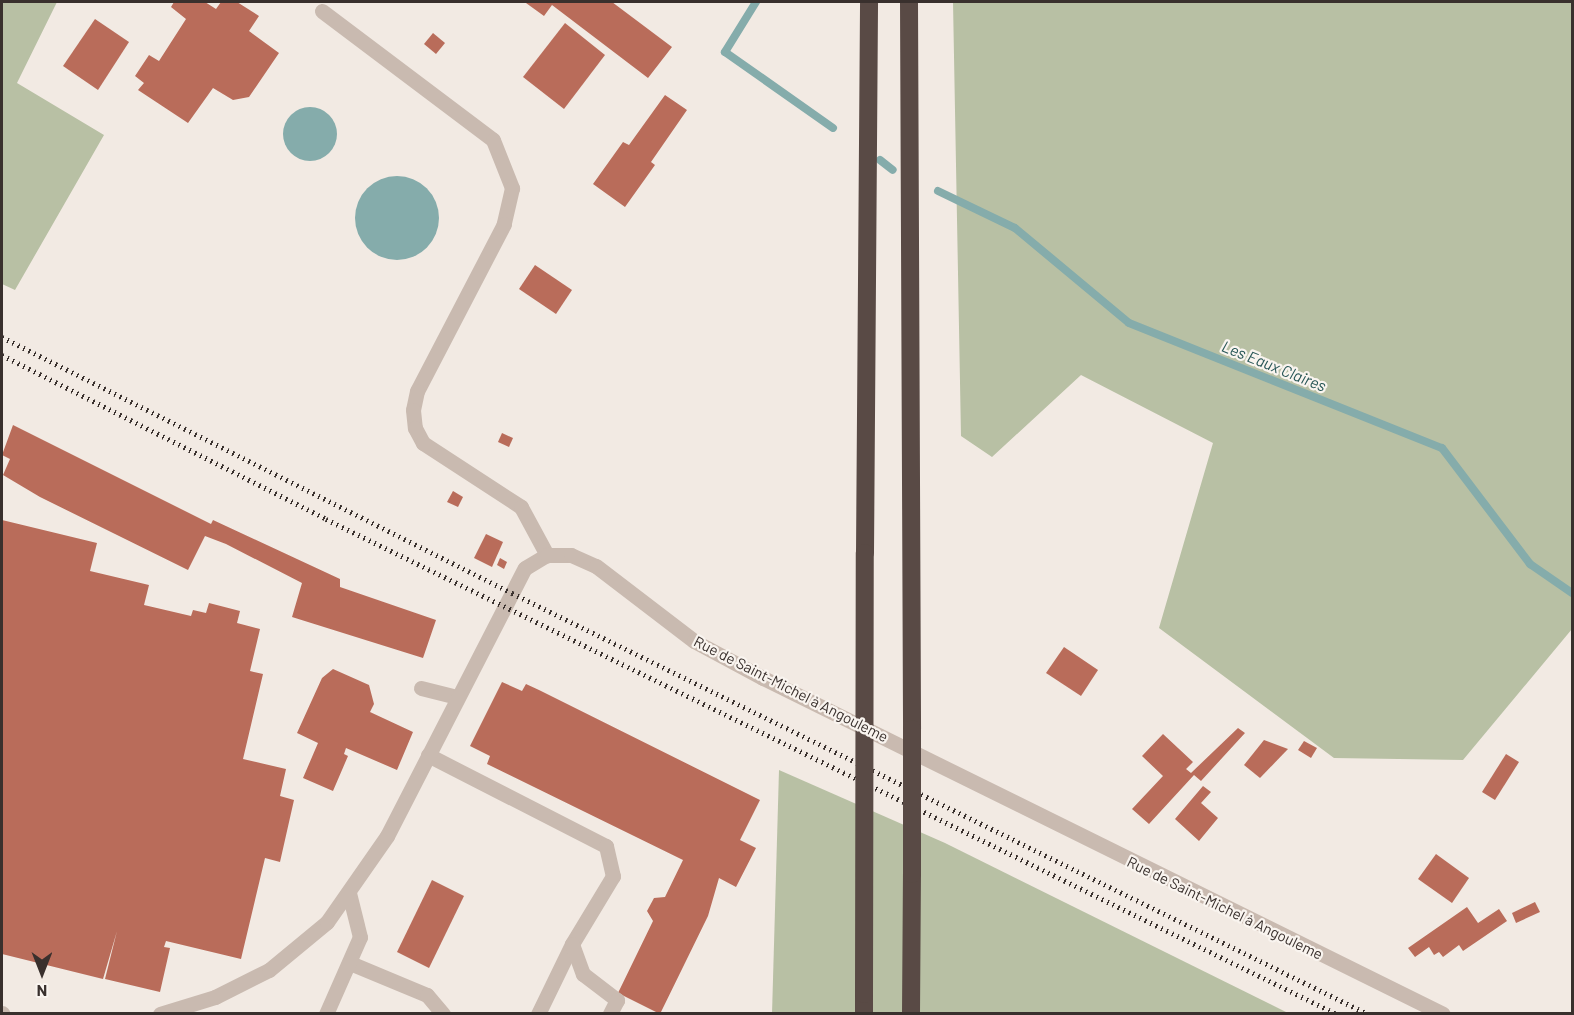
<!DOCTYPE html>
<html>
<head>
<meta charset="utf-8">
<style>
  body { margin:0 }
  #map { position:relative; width:1574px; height:1015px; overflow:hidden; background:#f2eae3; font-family:Barlow,sans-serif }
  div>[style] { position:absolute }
  .green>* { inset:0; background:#b8c0a4 }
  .water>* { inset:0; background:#85acab }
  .round { border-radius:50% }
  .stream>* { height:8px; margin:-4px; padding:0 4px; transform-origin:4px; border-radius:4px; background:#85acab }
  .building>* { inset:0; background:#b96c5a }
  .lane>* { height:15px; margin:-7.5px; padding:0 7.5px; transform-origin:7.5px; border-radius:7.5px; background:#c9bab0 }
  .street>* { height:15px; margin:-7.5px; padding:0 7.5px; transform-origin:7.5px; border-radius:7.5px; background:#c9bab0 }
  .highway>* { height:18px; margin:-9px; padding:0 9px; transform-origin:9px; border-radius:9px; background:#594a45 }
  .rail>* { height:4.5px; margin-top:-2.25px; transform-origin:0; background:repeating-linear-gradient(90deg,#39302d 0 1.5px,transparent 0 6px) }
  .highway-bridge>* { height:18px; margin:-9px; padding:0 9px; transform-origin:9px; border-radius:9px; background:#594a45 }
  span { translate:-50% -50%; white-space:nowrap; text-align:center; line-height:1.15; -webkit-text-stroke:4.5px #f9f4ef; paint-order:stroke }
  .street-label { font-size:15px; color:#39302d }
  .water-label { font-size:16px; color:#275656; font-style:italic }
  .frame { position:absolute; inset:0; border:3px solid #39302d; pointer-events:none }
  .north { position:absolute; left:12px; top:943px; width:60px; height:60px; -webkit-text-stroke:4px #f9f4ef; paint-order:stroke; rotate:180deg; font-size:16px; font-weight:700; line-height:24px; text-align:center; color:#39302d }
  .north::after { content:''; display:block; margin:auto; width:21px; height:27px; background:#39302d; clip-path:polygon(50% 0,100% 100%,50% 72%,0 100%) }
</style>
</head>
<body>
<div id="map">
  <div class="green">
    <i style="clip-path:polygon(2px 2px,57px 2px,17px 83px,104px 135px,15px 290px,2px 284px)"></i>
    <i style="clip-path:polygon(953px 2px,1572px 2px,1572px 629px,1463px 760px,1334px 758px,1159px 628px,1213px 443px,1081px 375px,992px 457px,961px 436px)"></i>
    <i style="clip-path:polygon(779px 770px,945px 843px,1288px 1013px,772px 1014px)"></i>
  </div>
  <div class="water">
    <i class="round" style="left:283px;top:107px;width:54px;height:54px"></i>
    <i class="round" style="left:355px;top:176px;width:84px;height:84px"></i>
  </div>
  <div class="stream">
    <i style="left:756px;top:2px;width:59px;rotate:121.8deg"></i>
    <i style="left:725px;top:52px;width:132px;rotate:35.1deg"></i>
    <i style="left:880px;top:160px;width:16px;rotate:38deg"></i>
    <i style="left:938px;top:191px;width:85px;rotate:25.7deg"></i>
    <i style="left:1015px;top:228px;width:148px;rotate:39.8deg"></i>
    <i style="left:1129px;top:323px;width:337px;rotate:21.8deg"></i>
    <i style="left:1442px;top:448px;width:146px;rotate:52.8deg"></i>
    <i style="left:1530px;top:564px;width:51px;rotate:34.6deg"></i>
  </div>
  <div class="building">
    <i style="clip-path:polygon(174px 2px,205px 2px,216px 9px,221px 2px,237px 2px,259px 16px,249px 31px,279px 53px,249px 97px,233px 100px,213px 88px,188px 123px,138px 90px,144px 83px,135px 76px,149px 55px,159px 61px,186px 19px,171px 7px)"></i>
    <i style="clip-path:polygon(612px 2px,672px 47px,648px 78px,552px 5px,544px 16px,526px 3px)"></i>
    <i style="clip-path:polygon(95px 19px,129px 42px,98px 90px,63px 66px)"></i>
    <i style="clip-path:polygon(565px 23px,605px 55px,564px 109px,523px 77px)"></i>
    <i style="clip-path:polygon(433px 33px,445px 43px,436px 54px,424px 44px)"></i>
    <i style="clip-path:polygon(665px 95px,687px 110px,651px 162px,655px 165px,625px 207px,593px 184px,623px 142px,629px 145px)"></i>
    <i style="clip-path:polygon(535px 265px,572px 290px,556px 314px,519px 289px)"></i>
    <i style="clip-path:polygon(13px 425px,211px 524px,213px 520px,340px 579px,340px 587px,436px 620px,423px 658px,292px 617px,302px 583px,226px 544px,205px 536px,188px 570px,40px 497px,3px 475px,10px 459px,2px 455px)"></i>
    <i style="clip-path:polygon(502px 433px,513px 438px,509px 447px,498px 442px)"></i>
    <i style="clip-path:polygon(453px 491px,463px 497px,458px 507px,447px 502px)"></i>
    <i style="clip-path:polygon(2px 520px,97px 543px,90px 571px,149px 585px,144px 605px,191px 616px,193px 610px,206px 613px,209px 603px,240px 611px,237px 623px,260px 629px,250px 671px,263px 674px,243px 759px,286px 769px,280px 796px,294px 800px,280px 862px,265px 858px,241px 959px,166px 941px,164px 947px,170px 948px,160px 992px,105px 979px,117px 931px,103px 979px,2px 954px)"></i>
    <i style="clip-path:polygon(486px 534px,503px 542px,492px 567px,474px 558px)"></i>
    <i style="clip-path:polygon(500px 558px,507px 562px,504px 569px,497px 565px)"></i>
    <i style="clip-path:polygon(1064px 647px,1098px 670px,1081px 696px,1046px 673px)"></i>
    <i style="clip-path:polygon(333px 669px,369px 685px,374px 704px,370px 712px,413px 732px,397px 770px,346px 748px,344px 754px,348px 756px,333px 791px,303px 778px,318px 743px,297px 733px,322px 678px)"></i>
    <i style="clip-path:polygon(502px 682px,522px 691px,526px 684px,539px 690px,760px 800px,740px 840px,756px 848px,736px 887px,719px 878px,708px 916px,660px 1014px,618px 993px,653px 921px,647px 911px,654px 898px,665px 897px,683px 860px,487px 764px,490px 756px,470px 746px)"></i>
    <i style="clip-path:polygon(1238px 728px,1245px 733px,1201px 781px,1194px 775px,1149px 824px,1132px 809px,1163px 776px,1142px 756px,1163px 734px,1193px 762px,1186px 769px,1191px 773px)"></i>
    <i style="clip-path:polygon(1264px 740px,1288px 749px,1260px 778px,1244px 765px)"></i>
    <i style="clip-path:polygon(1304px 741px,1317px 748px,1311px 758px,1298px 750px)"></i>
    <i style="clip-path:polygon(1506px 754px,1519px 762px,1495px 800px,1482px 792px)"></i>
    <i style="clip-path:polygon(1203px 786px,1211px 792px,1201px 803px,1218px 818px,1199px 841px,1175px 819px)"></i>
    <i style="clip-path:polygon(1436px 854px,1469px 878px,1452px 903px,1418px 879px)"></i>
    <i style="clip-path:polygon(432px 880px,464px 896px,429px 968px,397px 952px)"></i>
    <i style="clip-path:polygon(1535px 902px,1540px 912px,1516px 923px,1512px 913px)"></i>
    <i style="clip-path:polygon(1467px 907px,1478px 923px,1499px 909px,1507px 921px,1463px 951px,1459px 945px,1443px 957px,1439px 952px,1434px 955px,1429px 947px,1415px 957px,1408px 948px)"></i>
  </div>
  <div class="lane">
    <i style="left:322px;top:11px;width:214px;rotate:37deg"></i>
    <i style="left:493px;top:140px;width:52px;rotate:68.4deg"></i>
    <i style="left:512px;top:188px;width:37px;rotate:103deg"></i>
    <i style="left:504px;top:224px;width:188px;rotate:117.5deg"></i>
    <i style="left:417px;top:391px;width:19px;rotate:102deg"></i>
    <i style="left:413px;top:410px;width:18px;rotate:84deg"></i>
    <i style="left:415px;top:428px;width:17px;rotate:62deg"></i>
    <i style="left:423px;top:443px;width:117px;rotate:33.1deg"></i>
    <i style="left:521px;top:507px;width:55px;rotate:61.6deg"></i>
    <i style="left:421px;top:688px;width:37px;rotate:14deg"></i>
    <i style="left:428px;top:755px;width:200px;rotate:27.1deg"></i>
    <i style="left:606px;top:846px;width:31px;rotate:77deg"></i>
    <i style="left:613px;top:876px;width:79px;rotate:121.1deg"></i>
    <i style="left:572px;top:944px;width:78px;rotate:115.9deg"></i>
    <i style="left:572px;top:944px;width:32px;rotate:70deg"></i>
    <i style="left:583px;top:974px;width:43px;rotate:37.4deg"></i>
    <i style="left:617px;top:1000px;width:16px;rotate:117deg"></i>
    <i style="left:350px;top:963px;width:83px;rotate:22.6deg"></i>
    <i style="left:427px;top:995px;width:25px;rotate:50deg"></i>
    <i style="left:326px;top:1014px;width:84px;rotate:-66.2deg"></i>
    <i style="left:360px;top:937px;width:45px;rotate:-104deg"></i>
  </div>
  <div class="street">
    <i style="left:2px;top:1013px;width:1px;rotate:45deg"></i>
    <i style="left:160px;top:1014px;width:58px;rotate:-17.2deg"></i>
    <i style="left:215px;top:997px;width:60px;rotate:-26.6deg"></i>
    <i style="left:269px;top:970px;width:75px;rotate:-39.6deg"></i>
    <i style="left:327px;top:922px;width:105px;rotate:-55.1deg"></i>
    <i style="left:387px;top:836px;width:301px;rotate:-62.8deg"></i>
    <i style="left:525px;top:568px;width:26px;rotate:-31deg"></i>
    <i style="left:547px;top:555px;width:24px"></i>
    <i style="left:571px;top:555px;width:27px;rotate:24deg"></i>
    <i style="left:596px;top:566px;width:123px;rotate:37.4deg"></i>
    <i style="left:694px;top:641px;width:78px;rotate:28.2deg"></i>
    <i style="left:763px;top:678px;width:758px;rotate:26.29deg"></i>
  </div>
  <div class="highway">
    <i style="left:909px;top:2px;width:727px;rotate:89.76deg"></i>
    <i style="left:865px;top:553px;width:551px;rotate:-89.58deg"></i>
    <i style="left:864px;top:994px;width:20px;rotate:90deg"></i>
    <i style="left:911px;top:1014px;width:140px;rotate:-89.6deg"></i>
  </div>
  <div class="rail">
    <i style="left:2px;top:337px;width:571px;rotate:26.65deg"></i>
    <i style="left:512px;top:593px;width:954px;rotate:26.19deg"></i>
    <i style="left:2px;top:355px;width:363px;rotate:26.8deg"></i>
    <i style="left:326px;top:519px;width:1126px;rotate:26.09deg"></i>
  </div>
  <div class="highway-bridge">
    <i style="left:912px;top:729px;width:145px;rotate:90deg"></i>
    <i style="left:864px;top:994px;width:441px;rotate:-89.9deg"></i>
  </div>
  <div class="street-label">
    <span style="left:791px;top:689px;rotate:27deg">Rue de Saint-Michel à Angouleme</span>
    <span style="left:1225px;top:908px;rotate:26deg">Rue de Saint-Michel à Angouleme</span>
  </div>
  <div class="water-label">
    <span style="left:1274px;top:366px;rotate:22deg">Les Eaux Claires</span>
  </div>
  <div class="frame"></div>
  <div class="north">N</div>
</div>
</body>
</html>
